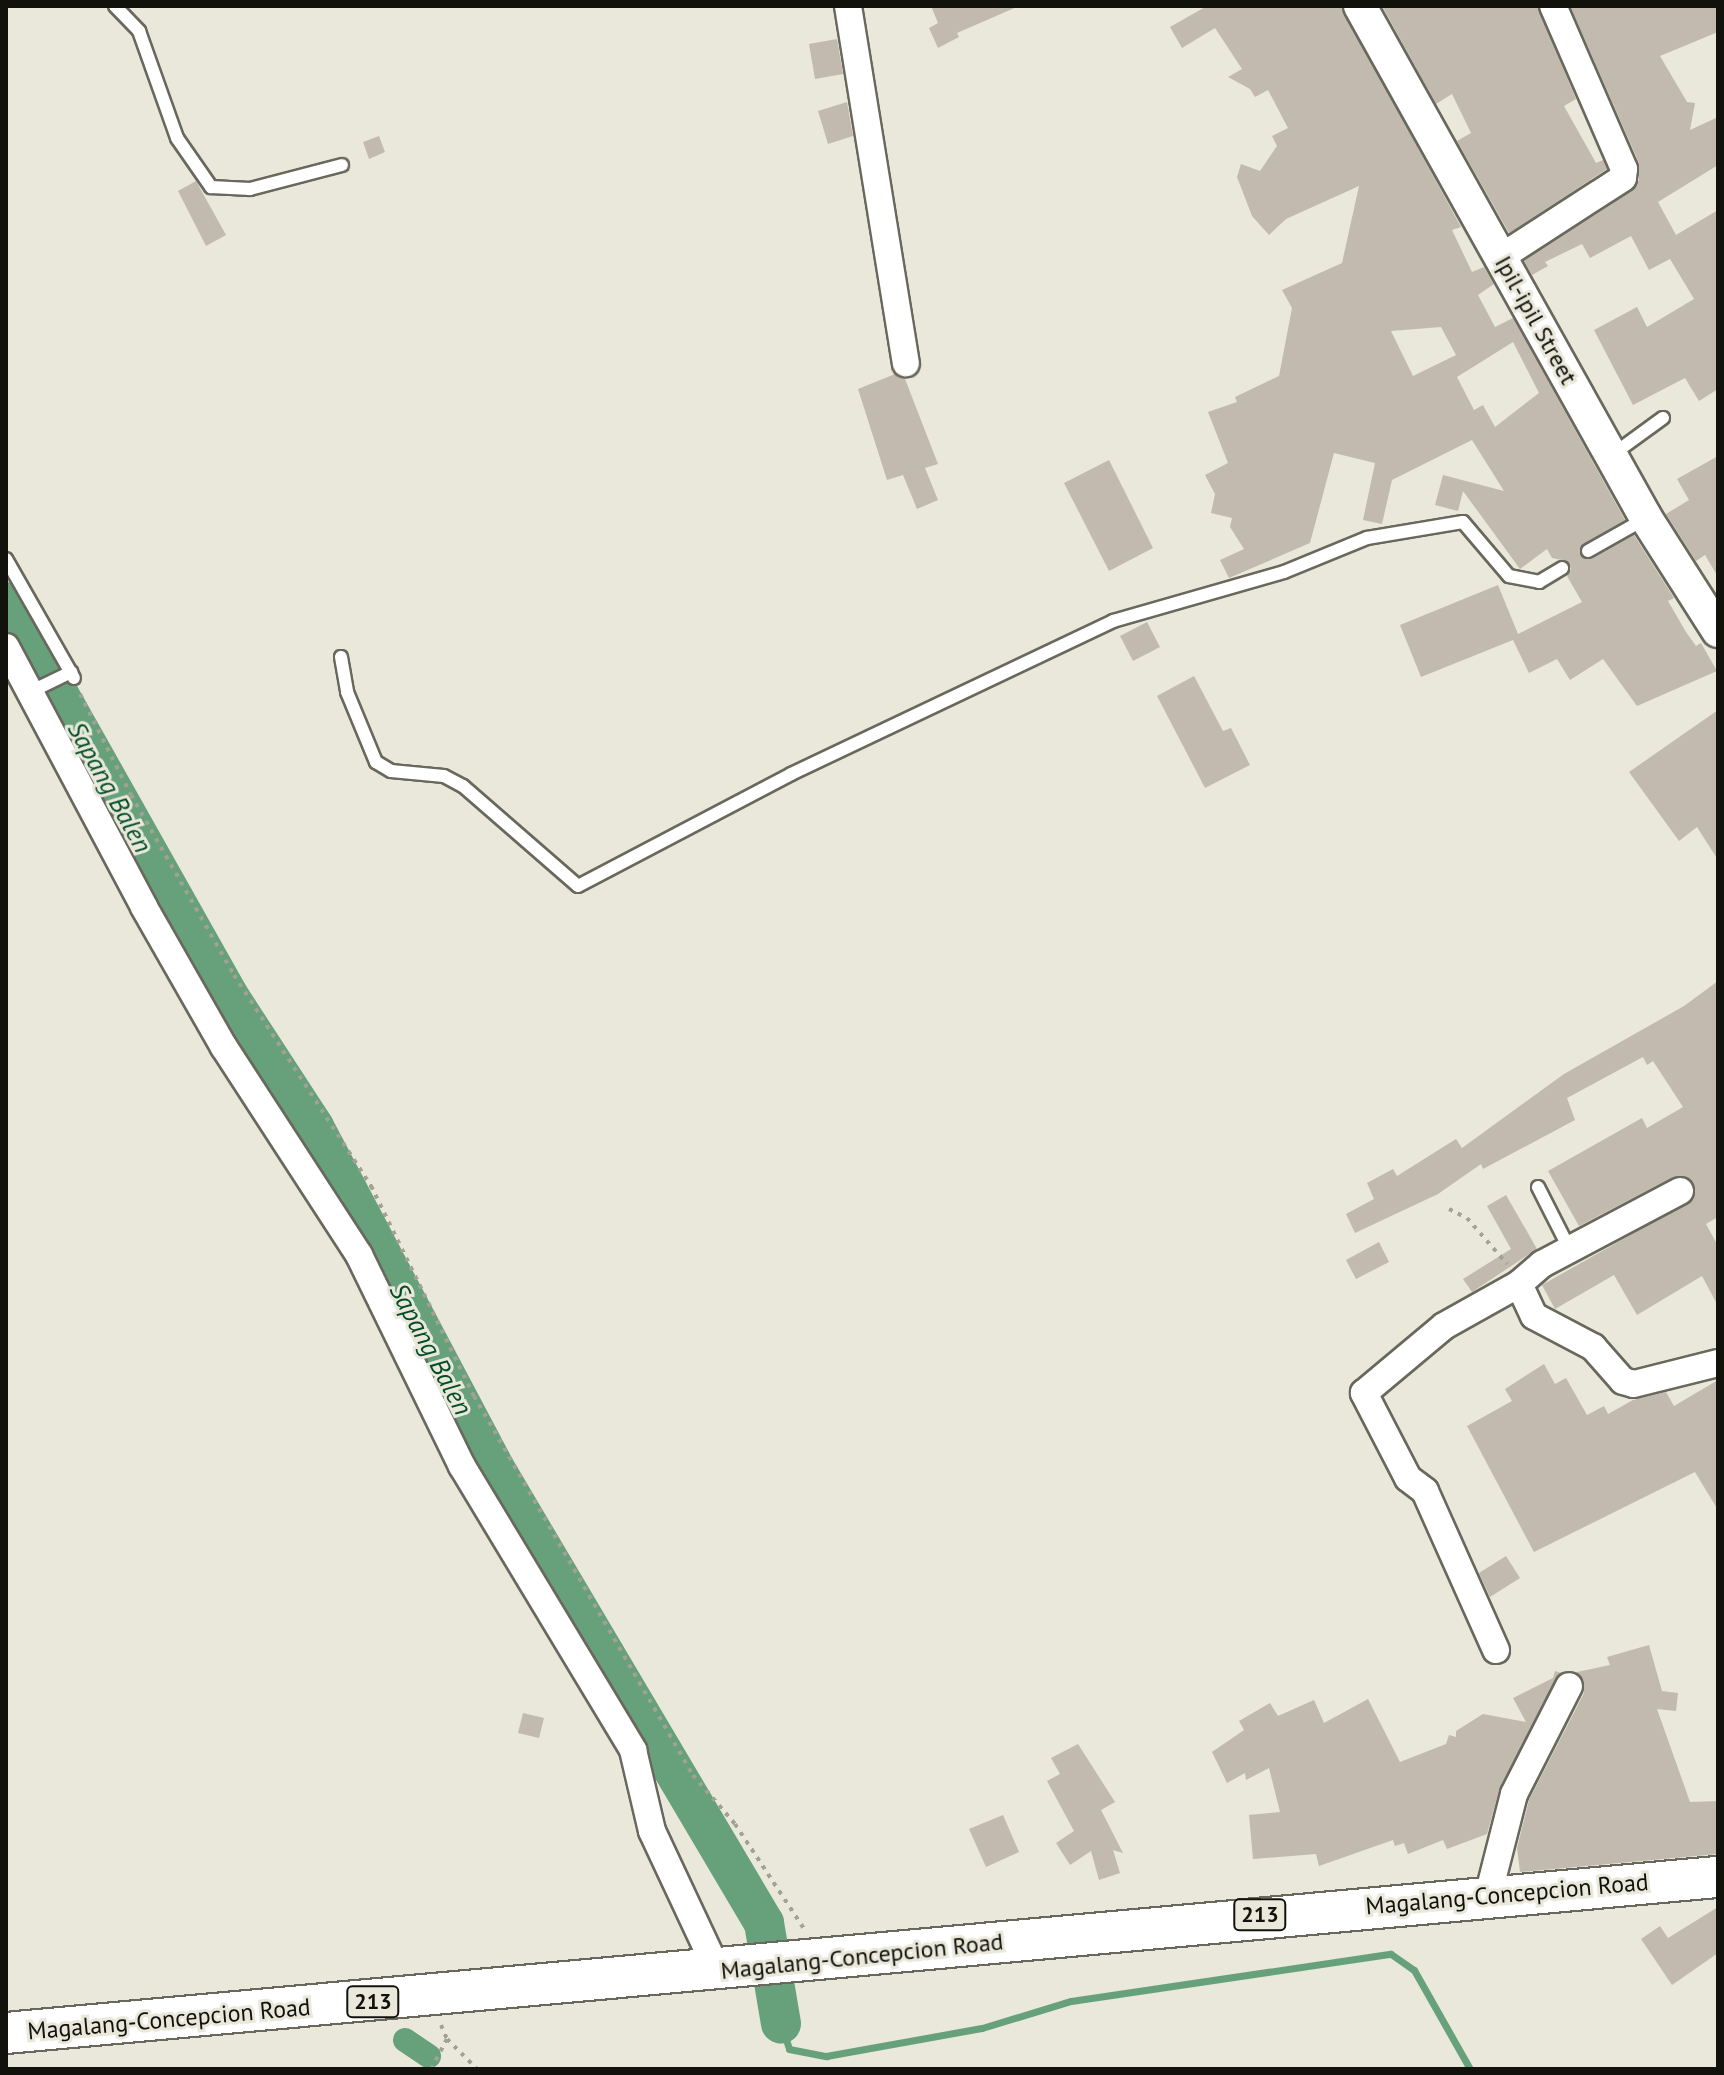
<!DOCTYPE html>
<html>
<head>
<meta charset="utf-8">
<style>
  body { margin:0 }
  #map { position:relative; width:1724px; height:2075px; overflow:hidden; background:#e9e8da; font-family:"PT Sans",sans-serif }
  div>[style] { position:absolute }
  .stream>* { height:7px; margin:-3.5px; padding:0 3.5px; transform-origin:3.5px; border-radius:3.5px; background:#67a17b }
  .canal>* { height:24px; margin:-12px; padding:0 12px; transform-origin:12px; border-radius:12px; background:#67a17b }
  .river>* { height:40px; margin:-20px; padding:0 20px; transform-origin:20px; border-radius:20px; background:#67a17b }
  .building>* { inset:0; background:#c2baae }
  .path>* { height:4px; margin-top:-2px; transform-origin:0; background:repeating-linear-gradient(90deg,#a1a196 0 4px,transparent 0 10px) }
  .roads { filter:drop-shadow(2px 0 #69685c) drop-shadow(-2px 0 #69685c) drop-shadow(0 2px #69685c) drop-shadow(0 -2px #69685c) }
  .service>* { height:12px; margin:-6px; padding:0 6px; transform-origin:6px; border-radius:6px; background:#fff }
  .minor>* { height:26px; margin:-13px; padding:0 13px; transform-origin:13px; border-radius:13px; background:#fff }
  .tertiary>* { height:32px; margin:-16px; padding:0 16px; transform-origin:16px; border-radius:16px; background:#fff }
  .primary>* { height:40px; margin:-20px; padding:0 20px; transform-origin:20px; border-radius:20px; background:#fff }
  span { translate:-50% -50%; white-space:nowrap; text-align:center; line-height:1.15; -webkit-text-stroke:6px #e9e8da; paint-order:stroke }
  .shield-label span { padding:2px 6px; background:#e9e8da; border:2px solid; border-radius:6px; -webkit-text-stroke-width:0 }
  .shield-label { font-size:22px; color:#12120d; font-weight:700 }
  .street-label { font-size:24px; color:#12120d }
  .water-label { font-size:26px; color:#004d28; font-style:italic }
  .frame { position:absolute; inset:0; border:8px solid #12120d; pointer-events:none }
</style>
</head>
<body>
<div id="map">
  <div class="stream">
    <i style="left:781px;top:2024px;width:26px;rotate:72deg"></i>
    <i style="left:789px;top:2049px;width:38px;rotate:11deg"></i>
    <i style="left:826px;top:2056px;width:158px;rotate:-10.2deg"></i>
    <i style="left:982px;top:2028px;width:93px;rotate:-16.9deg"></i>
    <i style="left:1071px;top:2001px;width:323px;rotate:-8.4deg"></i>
    <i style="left:1391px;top:1954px;width:28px;rotate:35deg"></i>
    <i style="left:1414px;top:1970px;width:114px;rotate:60.5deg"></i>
  </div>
  <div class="canal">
    <i style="left:405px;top:2040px;width:29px;rotate:34deg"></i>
  </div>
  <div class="river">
    <i style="left:6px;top:602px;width:85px;rotate:60.4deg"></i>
    <i style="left:53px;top:684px;width:357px;rotate:60.6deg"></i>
    <i style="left:228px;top:995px;width:158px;rotate:56.9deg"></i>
    <i style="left:314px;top:1127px;width:379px;rotate:62.1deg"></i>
    <i style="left:491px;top:1462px;width:536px;rotate:59.37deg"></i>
    <i style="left:764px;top:1923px;width:102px;rotate:80.4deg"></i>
  </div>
  <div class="building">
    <i style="clip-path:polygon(931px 6px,1019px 6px,957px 33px,959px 37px,938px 48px,929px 28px,938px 23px)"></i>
    <i style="clip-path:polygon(evenodd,1207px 6px,1341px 6px,1461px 227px,1452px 230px,1472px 272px,1484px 267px,1494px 284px,1478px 295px,1495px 327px,1513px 318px,1625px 520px,1583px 544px,1580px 555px,1592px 559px,1634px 535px,1674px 598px,1668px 601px,1686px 632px,1696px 646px,1701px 643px,1717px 671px,1637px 706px,1603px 659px,1570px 680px,1557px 659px,1529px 673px,1513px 640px,1421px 677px,1400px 625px,1498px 585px,1518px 634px,1582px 602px,1567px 576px,1571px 569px,1567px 561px,1552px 558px,1547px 549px,1520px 569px,1463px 491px,1458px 511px,1435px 505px,1443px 475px,1504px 491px,1472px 440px,1392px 480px,1382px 524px,1363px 520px,1375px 463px,1334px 453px,1310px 543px,1229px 578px,1220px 560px,1244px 549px,1230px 527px,1232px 518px,1211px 513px,1215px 494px,1205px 475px,1228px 463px,1208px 412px,1237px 402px,1235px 397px,1279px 376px,1292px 308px,1282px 290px,1342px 263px,1359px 186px,1286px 219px,1269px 235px,1252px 216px,1237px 177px,1241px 164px,1260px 171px,1277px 146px,1272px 136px,1288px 128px,1268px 90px,1255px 97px,1250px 89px,1228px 77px,1242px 69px,1215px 28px,1182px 48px,1170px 27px,1207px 6px,1441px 327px,1456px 355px,1413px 376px,1391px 331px,1441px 327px,1207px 6px,1513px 342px,1539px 393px,1495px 427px,1483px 405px,1474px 410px,1457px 377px,1513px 342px)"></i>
    <i style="clip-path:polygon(1382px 6px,1537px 6px,1576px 99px,1564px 106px,1596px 163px,1603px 160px,1607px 169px,1509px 233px,1457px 141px,1471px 133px,1452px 94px,1436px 104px)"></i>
    <i style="clip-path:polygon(1570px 6px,1718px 6px,1718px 32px,1660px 56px,1687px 102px,1695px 103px,1690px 130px,1718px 117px,1718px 165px,1658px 202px,1676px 235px,1718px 210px,1718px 389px,1699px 401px,1685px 378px,1633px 405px,1594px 330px,1637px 307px,1647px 327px,1694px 299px,1670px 259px,1649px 270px,1631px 236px,1590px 258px,1582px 244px,1545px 262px,1548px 266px,1532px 275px,1524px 261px,1632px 191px,1639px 180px,1639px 163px)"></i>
    <i style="clip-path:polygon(837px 39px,843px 74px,815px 79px,809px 44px)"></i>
    <i style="clip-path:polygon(847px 102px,853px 136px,828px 144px,818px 111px)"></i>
    <i style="clip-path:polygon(379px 136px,385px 152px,369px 159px,363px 142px)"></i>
    <i style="clip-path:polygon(196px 181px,226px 235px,206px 246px,178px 191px)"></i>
    <i style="clip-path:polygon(895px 374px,905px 379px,938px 464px,925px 468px,938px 500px,917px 509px,903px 475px,887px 480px,858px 389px)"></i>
    <i style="clip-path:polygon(1718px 456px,1718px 577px,1705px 555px,1696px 561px,1666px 514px,1689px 500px,1677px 479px)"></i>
    <i style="clip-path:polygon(1109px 460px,1153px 548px,1109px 571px,1064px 483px)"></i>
    <i style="clip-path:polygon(1147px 622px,1160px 647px,1133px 661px,1120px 636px)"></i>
    <i style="clip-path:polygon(1194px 676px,1223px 731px,1231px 728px,1250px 765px,1205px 788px,1157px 696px)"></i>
    <i style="clip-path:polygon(1718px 710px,1718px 860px,1697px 827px,1679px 841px,1629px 772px)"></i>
    <i style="clip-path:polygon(1718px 981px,1718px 1217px,1706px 1224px,1718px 1246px,1718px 1306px,1702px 1276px,1637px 1315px,1614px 1275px,1555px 1309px,1542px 1285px,1694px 1199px,1689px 1178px,1673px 1177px,1579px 1226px,1548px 1171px,1642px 1118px,1647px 1128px,1683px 1107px,1653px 1061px,1647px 1065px,1643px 1057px,1567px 1098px,1575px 1120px,1483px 1169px,1481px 1164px,1438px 1194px,1355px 1233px,1346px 1214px,1374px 1199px,1367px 1183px,1393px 1169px,1397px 1176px,1456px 1139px,1462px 1148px,1564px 1074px,1684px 1006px)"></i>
    <i style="clip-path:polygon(1506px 1195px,1537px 1249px,1472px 1292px,1463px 1279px,1511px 1249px,1487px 1206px)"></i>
    <i style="clip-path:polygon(1379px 1242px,1389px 1262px,1356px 1279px,1346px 1260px)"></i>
    <i style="clip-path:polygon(1544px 1364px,1555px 1384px,1566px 1378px,1587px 1415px,1604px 1406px,1608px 1414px,1633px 1400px,1666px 1392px,1674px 1406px,1718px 1380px,1718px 1510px,1695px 1472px,1534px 1552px,1467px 1426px,1512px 1401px,1505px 1389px)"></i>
    <i style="clip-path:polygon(1506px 1556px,1520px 1578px,1490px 1597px,1479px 1573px)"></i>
    <i style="clip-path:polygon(1649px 1645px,1662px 1691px,1678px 1693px,1676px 1711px,1657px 1709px,1690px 1802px,1718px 1801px,1718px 1854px,1520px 1872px,1517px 1848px,1529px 1800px,1584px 1693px,1577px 1672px,1610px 1665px,1607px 1657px)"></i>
    <i style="clip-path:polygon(1555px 1671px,1561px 1673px,1500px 1787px,1487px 1834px,1447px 1849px,1443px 1840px,1408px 1854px,1404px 1843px,1395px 1846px,1393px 1840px,1319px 1866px,1316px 1854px,1253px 1859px,1249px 1815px,1280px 1812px,1269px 1768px,1246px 1780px,1245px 1773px,1227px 1783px,1212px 1752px,1244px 1730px,1239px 1721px,1270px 1703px,1278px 1716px,1314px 1700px,1324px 1723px,1368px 1699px,1400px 1762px,1446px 1744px,1449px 1735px,1456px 1737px,1456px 1731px,1483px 1714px,1526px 1722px,1513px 1698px,1553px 1678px)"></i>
    <i style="clip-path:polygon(523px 1713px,544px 1718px,539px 1738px,518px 1733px)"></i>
    <i style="clip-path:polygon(1078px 1744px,1115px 1802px,1101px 1810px,1123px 1853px,1113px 1850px,1120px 1873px,1099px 1880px,1091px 1851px,1070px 1865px,1056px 1843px,1074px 1831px,1047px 1781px,1060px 1774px,1051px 1758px)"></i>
    <i style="clip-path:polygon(1003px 1815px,1019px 1852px,986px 1867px,969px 1829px)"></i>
    <i style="clip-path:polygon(1718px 1907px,1718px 1953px,1672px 1985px,1641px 1939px,1660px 1926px,1668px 1938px)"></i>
  </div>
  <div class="path">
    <i style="left:80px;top:694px;width:113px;rotate:63.2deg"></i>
    <i style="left:131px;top:795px;width:207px;rotate:60.2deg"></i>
    <i style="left:234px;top:975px;width:252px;rotate:57deg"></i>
    <i style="left:371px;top:1186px;width:234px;rotate:63.9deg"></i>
    <i style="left:474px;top:1396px;width:438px;rotate:60deg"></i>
    <i style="left:693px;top:1775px;width:65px;rotate:49.4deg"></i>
    <i style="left:735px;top:1824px;width:127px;rotate:56.6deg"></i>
    <i style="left:1449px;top:1209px;width:20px;rotate:27deg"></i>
    <i style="left:1467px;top:1218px;width:61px;rotate:49deg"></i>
    <i style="left:441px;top:2025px;width:15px;rotate:67deg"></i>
    <i style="left:447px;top:2039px;width:42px;rotate:45deg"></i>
    <i style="left:431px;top:2069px;width:34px;rotate:-62deg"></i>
  </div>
  <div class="roads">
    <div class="service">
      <i style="left:115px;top:6px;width:35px;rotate:46deg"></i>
      <i style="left:139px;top:31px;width:114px;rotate:70.4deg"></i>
      <i style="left:177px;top:138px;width:60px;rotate:55.2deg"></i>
      <i style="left:211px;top:187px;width:39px;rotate:3deg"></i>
      <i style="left:250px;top:189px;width:95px;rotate:-14.6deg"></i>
      <i style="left:1612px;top:455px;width:63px;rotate:-36deg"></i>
      <i style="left:1588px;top:551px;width:63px;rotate:-29.4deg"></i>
      <i style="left:6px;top:559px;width:137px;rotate:60.3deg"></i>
      <i style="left:341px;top:657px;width:36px;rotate:80deg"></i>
      <i style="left:347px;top:692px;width:76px;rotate:67.5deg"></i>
      <i style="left:376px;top:762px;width:17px;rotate:31deg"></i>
      <i style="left:391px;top:771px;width:53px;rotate:5.4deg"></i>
      <i style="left:444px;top:776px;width:21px;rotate:28deg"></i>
      <i style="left:463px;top:786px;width:152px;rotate:41deg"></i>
      <i style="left:578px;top:886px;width:241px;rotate:-27.7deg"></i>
      <i style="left:791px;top:774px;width:357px;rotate:-25.4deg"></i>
      <i style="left:1113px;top:621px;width:178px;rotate:-16deg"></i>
      <i style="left:1284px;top:572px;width:90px;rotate:-22.3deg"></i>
      <i style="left:1367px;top:538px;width:97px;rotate:-9.5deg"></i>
      <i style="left:1463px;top:522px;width:71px;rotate:49.6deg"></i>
      <i style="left:1509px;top:576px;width:31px;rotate:11deg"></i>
      <i style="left:1539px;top:582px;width:27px;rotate:-31deg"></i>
      <i style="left:30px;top:692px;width:46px;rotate:-26deg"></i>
      <i style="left:1538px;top:1187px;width:71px;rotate:63.1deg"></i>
    </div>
    <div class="minor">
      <i style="left:848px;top:6px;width:362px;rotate:80.8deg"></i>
      <i style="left:1501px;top:257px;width:145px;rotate:-32.9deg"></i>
      <i style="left:1623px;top:178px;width:9px;rotate:-84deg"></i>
      <i style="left:1624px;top:169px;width:178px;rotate:-113.5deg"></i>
      <i style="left:6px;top:647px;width:294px;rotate:62deg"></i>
      <i style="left:144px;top:907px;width:161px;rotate:60.3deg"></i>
      <i style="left:224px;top:1047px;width:248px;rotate:57deg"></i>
      <i style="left:359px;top:1255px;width:235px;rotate:64deg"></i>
      <i style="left:462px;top:1466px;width:332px;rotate:58.9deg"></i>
      <i style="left:633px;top:1750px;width:83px;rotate:76.8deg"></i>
      <i style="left:652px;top:1831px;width:156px;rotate:64.9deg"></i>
      <i style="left:1680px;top:1191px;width:156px;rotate:152.1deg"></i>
      <i style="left:1542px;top:1264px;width:30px;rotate:139deg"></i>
      <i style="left:1519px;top:1284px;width:35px;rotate:65deg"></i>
      <i style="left:1534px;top:1316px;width:67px;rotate:27.7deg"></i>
      <i style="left:1593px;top:1347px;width:45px;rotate:48.6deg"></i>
      <i style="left:1623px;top:1381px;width:11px;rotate:15deg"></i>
      <i style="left:1634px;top:1384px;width:87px;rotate:-14deg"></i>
      <i style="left:1496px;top:1650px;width:174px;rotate:-114.1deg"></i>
      <i style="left:1425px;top:1491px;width:21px;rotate:-143deg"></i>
      <i style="left:1408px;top:1478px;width:96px;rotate:-117.4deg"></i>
      <i style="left:1364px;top:1393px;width:104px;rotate:-39.9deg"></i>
      <i style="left:1444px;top:1326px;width:86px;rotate:-29.2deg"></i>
      <i style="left:1488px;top:1896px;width:105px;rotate:-75.7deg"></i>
      <i style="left:1514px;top:1794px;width:121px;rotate:-63deg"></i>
    </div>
    <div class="tertiary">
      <i style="left:1360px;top:6px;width:586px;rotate:60.81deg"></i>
      <i style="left:1646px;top:518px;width:134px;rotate:57.5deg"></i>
    </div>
    <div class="primary">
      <i style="left:6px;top:2033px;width:1719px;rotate:-5.21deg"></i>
    </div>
  </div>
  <div class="shield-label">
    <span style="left:1260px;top:1915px">213</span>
    <span style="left:373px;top:2002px">213</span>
  </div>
  <div class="street-label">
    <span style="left:1536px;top:320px;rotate:61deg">Ipil-ipil Street</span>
    <span style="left:1507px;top:1894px;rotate:-5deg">Magalang-Concepcion Road</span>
    <span style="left:862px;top:1956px;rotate:-6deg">Magalang-Concepcion Road</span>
    <span style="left:169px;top:2019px;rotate:-5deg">Magalang-Concepcion Road</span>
  </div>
  <div class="water-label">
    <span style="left:110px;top:787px;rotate:61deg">Sapang Balen</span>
    <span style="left:431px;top:1349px;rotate:62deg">Sapang Balen</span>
  </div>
  <div class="frame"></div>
</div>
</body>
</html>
